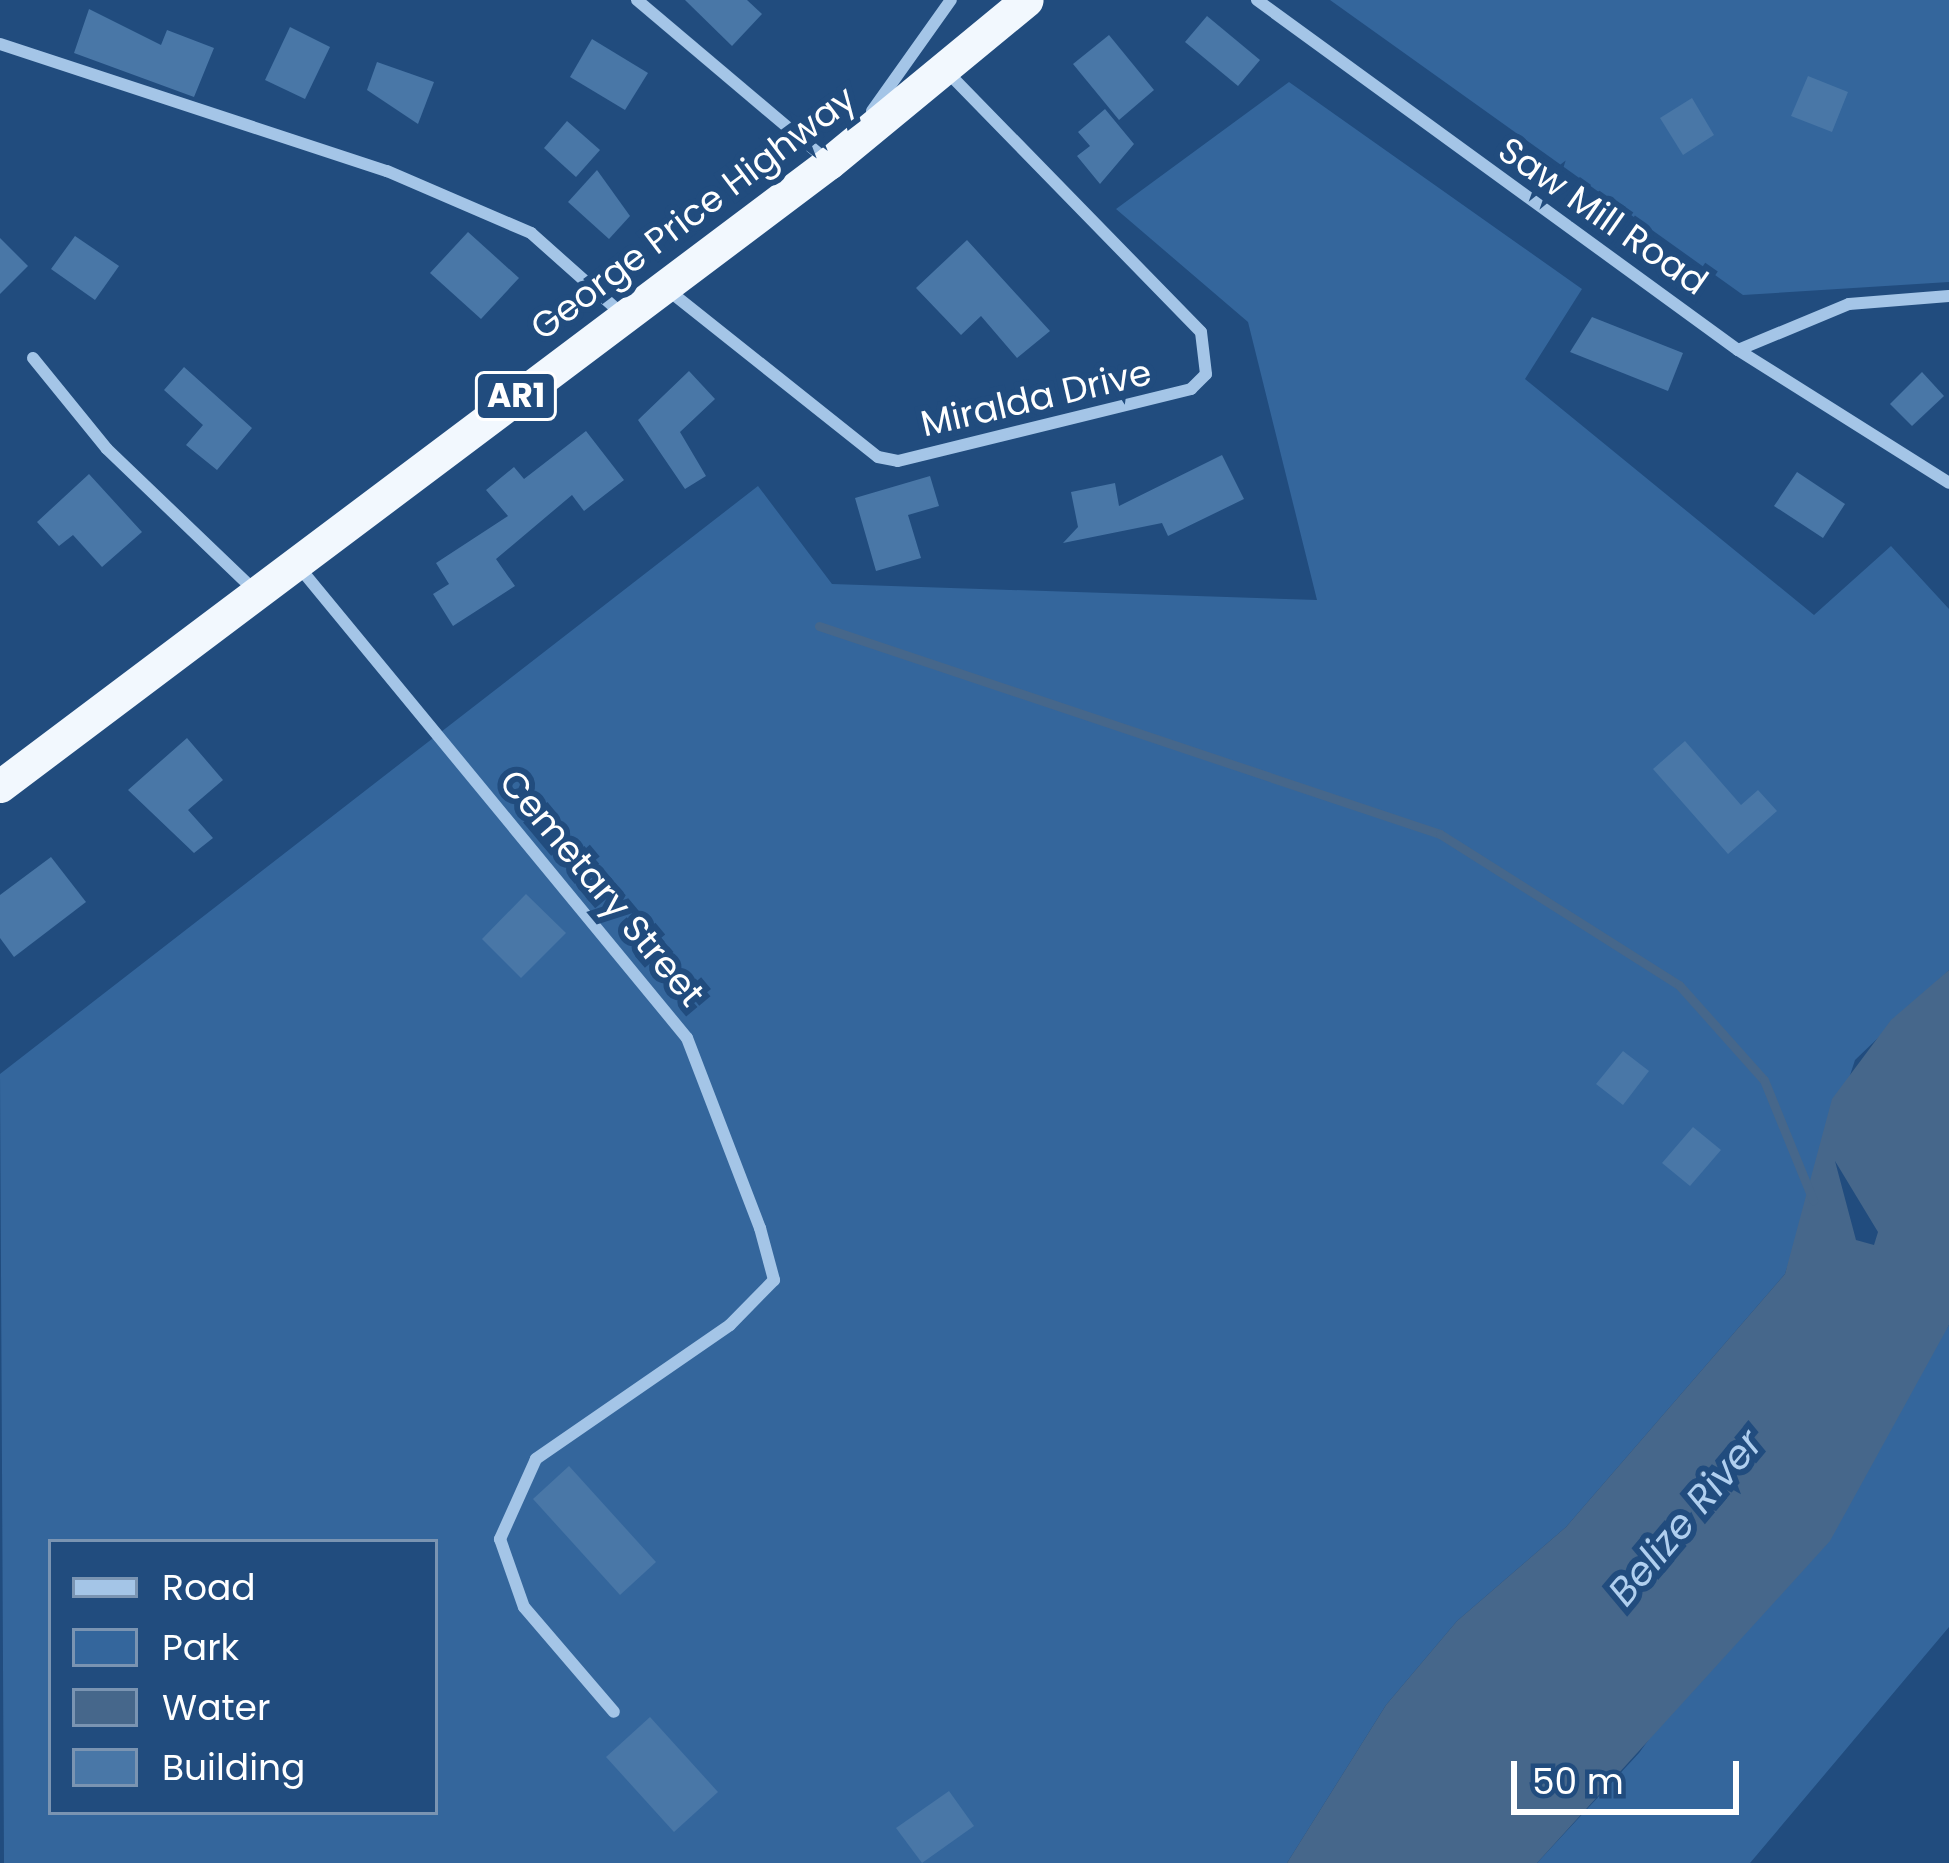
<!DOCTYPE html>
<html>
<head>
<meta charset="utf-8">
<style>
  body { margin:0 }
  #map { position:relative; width:1949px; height:1863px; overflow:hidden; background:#214c7e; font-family:Poppins,sans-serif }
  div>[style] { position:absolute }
  .green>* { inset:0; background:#34669c }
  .water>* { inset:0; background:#46678b }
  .stream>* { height:9px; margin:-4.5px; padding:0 4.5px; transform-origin:4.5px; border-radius:4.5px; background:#46678b }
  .building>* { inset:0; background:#4977a7 }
  .minor>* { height:12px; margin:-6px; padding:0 6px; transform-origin:6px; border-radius:6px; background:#a4c5e7 }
  .trunk>* { height:33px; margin:-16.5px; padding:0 16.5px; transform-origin:16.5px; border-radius:16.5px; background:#f2f8fe }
  span { translate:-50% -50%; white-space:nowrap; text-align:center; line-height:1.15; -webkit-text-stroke:12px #214c7e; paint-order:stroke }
  .shield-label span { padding:3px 9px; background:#214c7e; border:3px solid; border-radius:9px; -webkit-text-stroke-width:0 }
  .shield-label { font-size:33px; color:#fff; font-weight:700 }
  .street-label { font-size:36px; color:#fff }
  .water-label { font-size:39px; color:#b0cfef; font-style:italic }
  .legend { position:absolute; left:48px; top:1539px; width:390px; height:276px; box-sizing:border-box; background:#214c7e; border:3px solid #7a94b2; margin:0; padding:15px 21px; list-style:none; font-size:36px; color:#fff }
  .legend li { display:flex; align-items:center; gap:24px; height:60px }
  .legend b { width:60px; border:3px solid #7a94b2 }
  .scale { position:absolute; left:1511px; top:1761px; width:228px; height:54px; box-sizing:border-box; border:6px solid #fff; border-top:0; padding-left:15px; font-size:36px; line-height:42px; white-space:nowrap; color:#fff; -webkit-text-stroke:9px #214c7e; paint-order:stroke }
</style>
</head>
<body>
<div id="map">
  <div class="green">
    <i style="clip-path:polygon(1330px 0,1949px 0,1949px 282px,1743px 295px)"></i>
    <i style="clip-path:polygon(evenodd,1289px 82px,1582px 289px,1525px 379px,1814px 615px,1891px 546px,1949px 609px,1949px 970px,1855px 1060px,1785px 1274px,1566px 1527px,1457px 1621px,1386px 1705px,1287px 1863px,4px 1863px,0 1074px,758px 486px,832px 584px,1317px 600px,1248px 322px,1116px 209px,1289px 82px,51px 1542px,435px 1542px,435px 1812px,51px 1812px,51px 1542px)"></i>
    <i style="clip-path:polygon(1949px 1325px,1949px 1627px,1750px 1863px,1537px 1863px,1639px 1753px)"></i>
  </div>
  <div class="water">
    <i style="clip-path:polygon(evenodd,1949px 970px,1949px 1325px,1830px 1541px,1537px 1863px,1287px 1863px,1386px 1705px,1457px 1621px,1566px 1527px,1785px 1274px,1832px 1099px,1891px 1020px,1949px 970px,1835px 1161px,1878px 1232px,1874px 1245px,1856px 1240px,1835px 1161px)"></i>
  </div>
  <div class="stream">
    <i style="left:819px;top:626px;width:655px;rotate:18.52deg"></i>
    <i style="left:1440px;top:834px;width:283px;rotate:32.3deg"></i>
    <i style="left:1679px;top:985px;width:127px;rotate:48.2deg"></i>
    <i style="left:1764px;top:1080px;width:130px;rotate:67.8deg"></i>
  </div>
  <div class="building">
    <i style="clip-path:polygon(685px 0,747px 0,762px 14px,732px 46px)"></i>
    <i style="clip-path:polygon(89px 9px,161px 45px,167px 30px,214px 48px,194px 97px,74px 53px)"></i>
    <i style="clip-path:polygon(1207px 16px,1260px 60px,1238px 86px,1185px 42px)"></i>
    <i style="clip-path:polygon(290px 27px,330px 47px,305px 99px,265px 80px)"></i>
    <i style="clip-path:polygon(1109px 35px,1154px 90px,1119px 120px,1073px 64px)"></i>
    <i style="clip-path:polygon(592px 39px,648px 73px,625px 110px,570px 77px)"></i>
    <i style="clip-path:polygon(377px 62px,434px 82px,418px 124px,367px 90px)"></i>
    <i style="clip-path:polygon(1808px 76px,1848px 92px,1832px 132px,1791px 116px)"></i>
    <i style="clip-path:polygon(1692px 98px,1714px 135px,1683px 155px,1660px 118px)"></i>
    <i style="clip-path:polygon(1105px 109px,1134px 144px,1100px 184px,1077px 156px,1090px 146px,1078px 132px)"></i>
    <i style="clip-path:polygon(567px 121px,600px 150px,576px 177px,544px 148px)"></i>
    <i style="clip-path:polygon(597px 170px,630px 216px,609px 239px,568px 202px)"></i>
    <i style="clip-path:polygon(468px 232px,519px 278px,481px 319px,430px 273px)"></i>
    <i style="clip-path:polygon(75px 236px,119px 266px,95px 300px,51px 269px)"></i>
    <i style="clip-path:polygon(0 238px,28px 266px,0 294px)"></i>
    <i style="clip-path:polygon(967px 240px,1050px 331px,1017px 358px,981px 316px,961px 335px,916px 288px)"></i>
    <i style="clip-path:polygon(1592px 317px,1683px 353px,1668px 391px,1570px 352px)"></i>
    <i style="clip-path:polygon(184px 367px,252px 428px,217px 470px,186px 445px,203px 425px,164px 390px)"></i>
    <i style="clip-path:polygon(689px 371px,715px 399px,680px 432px,706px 476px,685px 489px,638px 420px)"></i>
    <i style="clip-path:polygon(1922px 372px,1944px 396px,1912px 426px,1890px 404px)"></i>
    <i style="clip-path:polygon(586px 431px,624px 480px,584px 511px,572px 495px,496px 559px,515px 586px,453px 626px,433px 594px,449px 584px,436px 563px,508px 516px,486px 490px,514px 467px,524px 479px)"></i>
    <i style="clip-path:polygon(1222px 455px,1244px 499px,1168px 536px,1162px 523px,1063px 543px,1078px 527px,1071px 492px,1115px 483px,1119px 506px)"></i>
    <i style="clip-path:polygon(1797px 472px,1845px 504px,1823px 538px,1774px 506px)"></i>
    <i style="clip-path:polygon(89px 474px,142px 532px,102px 567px,73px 535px,59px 546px,37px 522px)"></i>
    <i style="clip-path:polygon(930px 476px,939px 506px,908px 515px,921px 558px,876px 571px,855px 498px)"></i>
    <i style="clip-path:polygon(187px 738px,223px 780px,188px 810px,213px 838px,194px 853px,128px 790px)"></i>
    <i style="clip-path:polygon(1685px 741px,1741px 805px,1758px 790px,1777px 811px,1728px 854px,1653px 769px)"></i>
    <i style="clip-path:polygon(51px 857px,86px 902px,14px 957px,0 938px,0 895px)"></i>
    <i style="clip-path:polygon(526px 894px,566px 933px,521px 978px,482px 939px)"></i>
    <i style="clip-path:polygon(1623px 1051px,1649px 1071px,1623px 1105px,1596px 1084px)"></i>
    <i style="clip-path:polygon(1693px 1127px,1721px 1150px,1690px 1186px,1662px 1163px)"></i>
    <i style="clip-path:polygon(569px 1466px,656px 1562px,620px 1595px,533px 1499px)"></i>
    <i style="clip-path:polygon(650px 1717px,718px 1792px,674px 1832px,606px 1757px)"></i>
    <i style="clip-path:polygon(949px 1791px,974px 1826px,922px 1863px,896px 1828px)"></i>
  </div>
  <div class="minor">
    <i style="left:637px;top:0;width:251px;rotate:40.2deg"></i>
    <i style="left:1257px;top:0;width:595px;rotate:36.04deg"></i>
    <i style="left:1738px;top:350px;width:120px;rotate:-22.5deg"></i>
    <i style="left:1849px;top:304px;width:100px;rotate:-4.6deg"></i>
    <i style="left:0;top:44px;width:407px;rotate:18.2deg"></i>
    <i style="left:387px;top:171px;width:157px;rotate:23.3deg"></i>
    <i style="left:531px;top:233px;width:123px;rotate:41.7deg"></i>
    <i style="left:872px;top:111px;width:136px;rotate:-54.6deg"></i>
    <i style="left:668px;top:290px;width:268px;rotate:38.5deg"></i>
    <i style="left:878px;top:457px;width:20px;rotate:11deg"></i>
    <i style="left:898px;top:461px;width:302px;rotate:-13.8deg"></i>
    <i style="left:1191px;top:389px;width:21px;rotate:-45deg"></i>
    <i style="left:1206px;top:374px;width:42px;rotate:-96.8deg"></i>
    <i style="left:1201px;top:332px;width:368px;rotate:-134.3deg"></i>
    <i style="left:1738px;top:350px;width:249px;rotate:32.2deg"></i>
    <i style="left:33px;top:358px;width:117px;rotate:50.9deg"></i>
    <i style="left:107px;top:449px;width:205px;rotate:43.8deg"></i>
    <i style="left:299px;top:567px;width:610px;rotate:50.52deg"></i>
    <i style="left:687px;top:1038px;width:204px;rotate:69deg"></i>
    <i style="left:760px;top:1228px;width:54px;rotate:74.9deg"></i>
    <i style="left:774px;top:1280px;width:63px;rotate:134.4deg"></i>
    <i style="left:730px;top:1325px;width:236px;rotate:145.4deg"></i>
    <i style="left:536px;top:1459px;width:88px;rotate:114.2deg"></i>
    <i style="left:500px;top:1539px;width:72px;rotate:70.6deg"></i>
    <i style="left:524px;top:1607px;width:138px;rotate:49.4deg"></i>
  </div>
  <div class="trunk">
    <i style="left:0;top:786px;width:1037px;rotate:-36.93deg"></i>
    <i style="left:829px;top:163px;width:256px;rotate:-39.5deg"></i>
  </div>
  <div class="shield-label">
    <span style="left:516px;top:396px">AR1</span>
  </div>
  <div class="street-label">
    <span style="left:693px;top:213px;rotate:-37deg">George Price Highway</span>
    <span style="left:1603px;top:216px;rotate:35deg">Saw Mill Road</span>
    <span style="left:1036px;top:398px;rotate:-13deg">Miralda Drive</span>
    <span style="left:602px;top:888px;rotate:50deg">Cemetary Street</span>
  </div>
  <div class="water-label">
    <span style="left:1686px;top:1518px;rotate:-50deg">Belize River</span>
  </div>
  <ul class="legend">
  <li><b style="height:15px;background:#a4c5e7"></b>Road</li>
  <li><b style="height:33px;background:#34669c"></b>Park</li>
  <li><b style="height:33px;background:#46678b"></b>Water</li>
  <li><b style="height:33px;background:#4977a7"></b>Building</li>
  </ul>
  <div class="scale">50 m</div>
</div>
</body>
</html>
